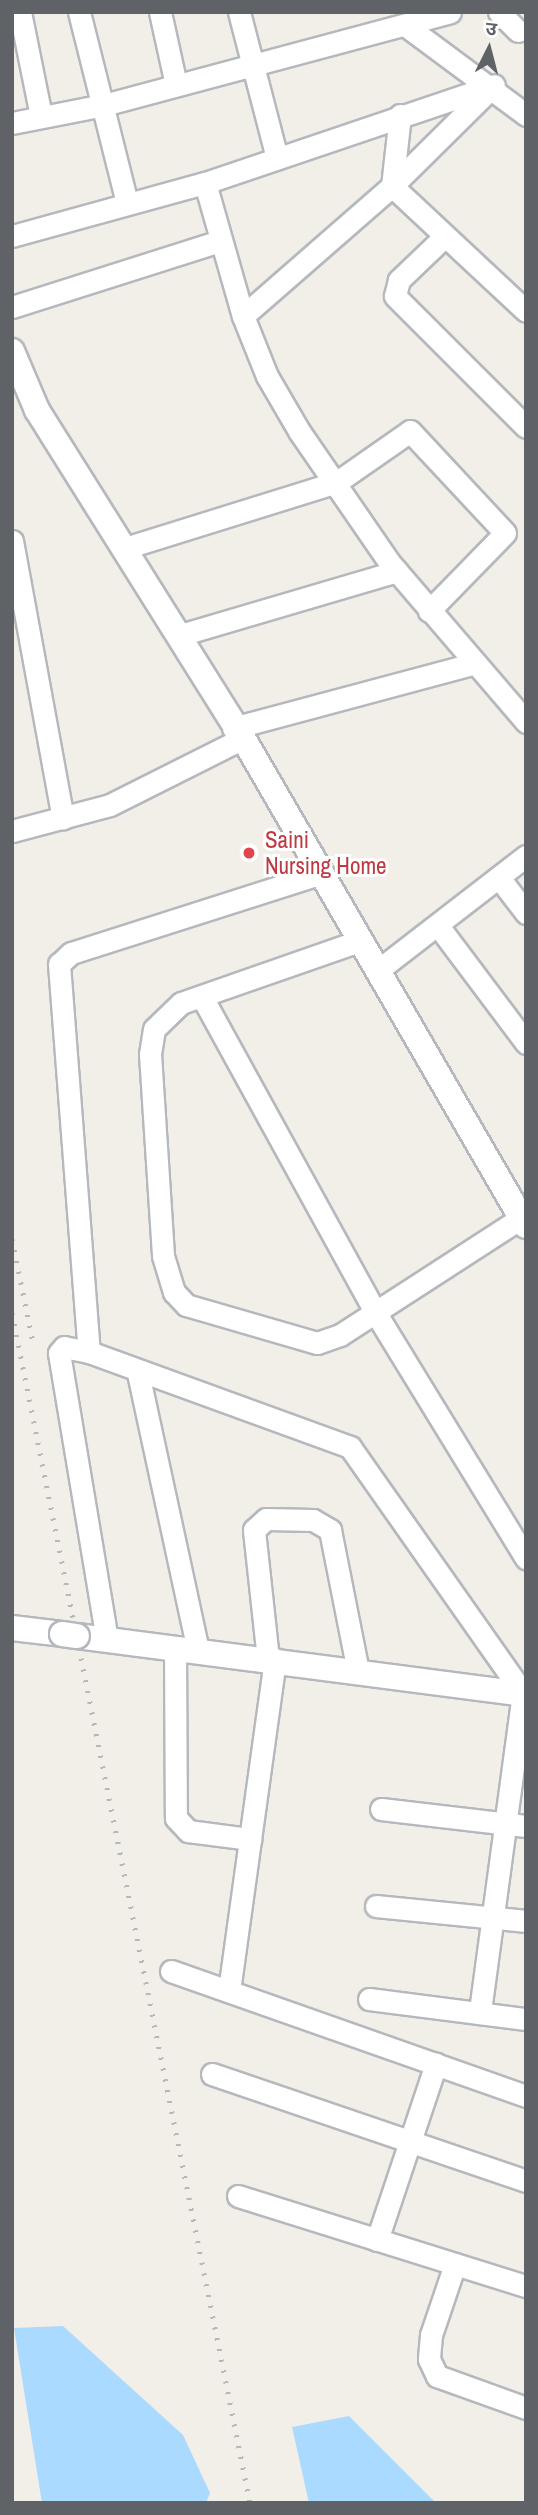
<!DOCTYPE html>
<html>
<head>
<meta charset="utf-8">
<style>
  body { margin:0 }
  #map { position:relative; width:538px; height:2515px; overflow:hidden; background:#f1efe8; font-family:"Archivo Narrow","Noto Sans Devanagari",sans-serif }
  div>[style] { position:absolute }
  .water>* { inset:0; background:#aadaff }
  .roads { filter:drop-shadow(2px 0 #b5b8bc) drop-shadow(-2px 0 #b5b8bc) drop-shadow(0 2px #b5b8bc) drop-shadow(0 -2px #b5b8bc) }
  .minor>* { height:21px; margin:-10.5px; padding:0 10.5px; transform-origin:10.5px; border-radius:10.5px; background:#fff }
  .tertiary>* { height:24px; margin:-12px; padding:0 12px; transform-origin:12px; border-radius:12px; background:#fff }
  .rail>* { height:5px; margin-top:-2.5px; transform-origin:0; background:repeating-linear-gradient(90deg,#b6b7b8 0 2px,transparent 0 11px) }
  .bridges { filter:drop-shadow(2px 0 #b5b8bc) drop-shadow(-2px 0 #b5b8bc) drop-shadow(0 2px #b5b8bc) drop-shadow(0 -2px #b5b8bc) }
  .tertiary-bridge>* { height:24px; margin:-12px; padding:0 12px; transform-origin:12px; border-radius:12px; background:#fff }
  .dots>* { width:19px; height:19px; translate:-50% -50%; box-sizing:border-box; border:4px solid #fff; border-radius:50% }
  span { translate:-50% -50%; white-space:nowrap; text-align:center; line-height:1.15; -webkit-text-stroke:6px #fff; paint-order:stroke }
  .health-label { font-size:23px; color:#be3a42 }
  .left { translate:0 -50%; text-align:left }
  .frame { position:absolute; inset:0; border:14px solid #5f6368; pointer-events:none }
  .north { position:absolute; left:454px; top:14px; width:70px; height:70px; -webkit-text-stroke:5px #fff; paint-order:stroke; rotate:6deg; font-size:19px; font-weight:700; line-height:28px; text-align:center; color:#5f6368 }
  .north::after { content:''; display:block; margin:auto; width:24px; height:32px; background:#5f6368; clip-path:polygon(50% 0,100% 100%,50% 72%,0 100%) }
</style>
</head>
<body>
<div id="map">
  <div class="water">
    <i style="clip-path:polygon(63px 2326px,183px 2435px,210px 2493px,206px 2503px,42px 2503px,14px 2328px)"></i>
    <i style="clip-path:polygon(349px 2416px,436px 2503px,309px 2503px,292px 2427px)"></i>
  </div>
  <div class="roads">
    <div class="minor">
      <i style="left:20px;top:12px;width:106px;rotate:78.6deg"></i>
      <i style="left:79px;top:12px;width:197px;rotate:75.9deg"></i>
      <i style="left:160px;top:12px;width:75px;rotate:77.6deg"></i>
      <i style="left:239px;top:12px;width:151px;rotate:75.4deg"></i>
      <i style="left:499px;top:12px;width:27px;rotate:45deg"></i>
      <i style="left:405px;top:25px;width:151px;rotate:36.6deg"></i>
      <i style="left:400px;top:115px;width:71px;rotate:96.4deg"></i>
      <i style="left:392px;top:186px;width:183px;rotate:43deg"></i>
      <i style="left:12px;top:123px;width:94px;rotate:-11.1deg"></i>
      <i style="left:104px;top:105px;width:358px;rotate:-15deg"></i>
      <i style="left:205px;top:183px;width:138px;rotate:74.1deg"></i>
      <i style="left:243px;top:316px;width:65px;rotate:68.2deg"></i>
      <i style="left:267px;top:376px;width:64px;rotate:59.8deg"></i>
      <i style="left:299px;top:431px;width:159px;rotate:55.5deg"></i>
      <i style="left:389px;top:562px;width:211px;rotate:49.4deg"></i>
      <i style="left:12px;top:236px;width:200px;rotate:-15.4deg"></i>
      <i style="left:205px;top:183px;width:305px;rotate:-18.7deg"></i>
      <i style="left:445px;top:236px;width:64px;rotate:136.3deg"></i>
      <i style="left:399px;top:280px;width:16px;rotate:104deg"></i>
      <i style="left:395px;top:296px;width:185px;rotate:45deg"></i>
      <i style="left:12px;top:307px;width:218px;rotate:-17.6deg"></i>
      <i style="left:243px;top:316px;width:198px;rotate:-41.1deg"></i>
      <i style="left:392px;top:186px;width:138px;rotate:-44.7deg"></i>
      <i style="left:12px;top:541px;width:282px;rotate:79.6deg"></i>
      <i style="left:125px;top:548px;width:222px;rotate:-17.3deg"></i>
      <i style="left:337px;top:482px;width:89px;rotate:-34.9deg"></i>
      <i style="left:410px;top:431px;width:139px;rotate:47deg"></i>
      <i style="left:505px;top:533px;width:109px;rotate:134.3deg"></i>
      <i style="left:180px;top:635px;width:226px;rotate:-16.4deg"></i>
      <i style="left:233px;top:728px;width:251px;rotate:-15deg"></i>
      <i style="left:12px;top:831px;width:101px;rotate:-14.9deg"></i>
      <i style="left:110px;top:805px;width:149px;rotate:-26.7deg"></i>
      <i style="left:319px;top:874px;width:260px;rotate:162.3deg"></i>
      <i style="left:71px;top:953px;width:16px;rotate:137deg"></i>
      <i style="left:59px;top:964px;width:389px;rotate:85.6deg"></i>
      <i style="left:89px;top:1352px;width:278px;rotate:20deg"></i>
      <i style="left:350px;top:1447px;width:301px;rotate:54.9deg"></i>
      <i style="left:523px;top:1693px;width:323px;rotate:97.7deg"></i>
      <i style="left:500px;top:879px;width:43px;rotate:52.6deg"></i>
      <i style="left:439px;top:927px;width:145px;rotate:53.1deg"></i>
      <i style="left:359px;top:941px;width:188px;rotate:160.8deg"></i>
      <i style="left:181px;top:1003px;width:37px;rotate:136deg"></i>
      <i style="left:154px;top:1029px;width:25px;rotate:99deg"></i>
      <i style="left:150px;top:1054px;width:202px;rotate:86.3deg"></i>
      <i style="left:163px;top:1256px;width:38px;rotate:73deg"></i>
      <i style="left:174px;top:1292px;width:18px;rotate:47deg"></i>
      <i style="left:186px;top:1305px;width:136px;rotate:16.2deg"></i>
      <i style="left:317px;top:1343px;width:24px;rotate:-19deg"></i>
      <i style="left:340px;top:1335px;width:216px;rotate:-32.9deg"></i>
      <i style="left:377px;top:971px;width:188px;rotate:-37.7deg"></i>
      <i style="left:202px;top:997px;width:359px;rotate:61.2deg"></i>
      <i style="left:375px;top:1312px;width:289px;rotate:58.5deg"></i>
      <i style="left:89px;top:1352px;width:25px;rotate:-169deg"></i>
      <i style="left:64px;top:1347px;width:8px;rotate:130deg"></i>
      <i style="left:59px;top:1353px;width:290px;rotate:80.5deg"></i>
      <i style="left:138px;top:1373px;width:283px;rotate:77.8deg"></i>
      <i style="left:175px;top:1647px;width:171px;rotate:89.7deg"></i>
      <i style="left:176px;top:1818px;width:18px;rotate:47deg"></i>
      <i style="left:188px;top:1831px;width:63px;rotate:7.4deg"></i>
      <i style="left:268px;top:1659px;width:130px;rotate:-96.2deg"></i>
      <i style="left:254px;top:1530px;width:16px;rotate:-43deg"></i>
      <i style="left:266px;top:1519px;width:47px;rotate:1.2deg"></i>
      <i style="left:313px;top:1520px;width:20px;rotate:30deg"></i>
      <i style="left:330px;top:1530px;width:144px;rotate:78.8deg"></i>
      <i style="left:381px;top:1809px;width:146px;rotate:6.7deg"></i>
      <i style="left:376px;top:1906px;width:151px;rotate:5.7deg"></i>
      <i style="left:171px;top:1971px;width:376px;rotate:19.4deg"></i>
      <i style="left:229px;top:1991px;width:335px;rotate:-82.1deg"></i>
      <i style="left:369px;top:1999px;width:158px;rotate:7.3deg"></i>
      <i style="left:212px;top:2074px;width:332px;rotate:18.8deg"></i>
      <i style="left:238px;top:2196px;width:302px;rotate:17.4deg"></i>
      <i style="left:377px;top:2240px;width:186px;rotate:-71.5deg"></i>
      <i style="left:455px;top:2264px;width:75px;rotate:108.7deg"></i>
      <i style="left:431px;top:2335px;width:24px;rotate:95deg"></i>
      <i style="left:429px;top:2359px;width:19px;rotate:65deg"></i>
      <i style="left:437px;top:2376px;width:95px;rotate:19.8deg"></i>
    </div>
    <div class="tertiary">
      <i style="left:12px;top:351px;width:64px;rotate:67deg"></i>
      <i style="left:37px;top:410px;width:387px;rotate:57.9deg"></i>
      <i style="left:243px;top:738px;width:564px;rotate:59.89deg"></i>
      <i style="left:12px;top:1628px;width:50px;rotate:6.8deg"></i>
      <i style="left:77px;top:1636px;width:453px;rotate:7.4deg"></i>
    </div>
  </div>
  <div class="rail">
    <i style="left:12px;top:1239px;width:105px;rotate:78.5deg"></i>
    <i style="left:12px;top:1313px;width:1214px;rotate:78.69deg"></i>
  </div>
  <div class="bridges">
    <div class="tertiary-bridge">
      <i style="left:62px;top:1634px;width:15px;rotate:8deg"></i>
    </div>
  </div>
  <div class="dots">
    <i style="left:249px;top:853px;background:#e0444e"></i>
  </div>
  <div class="health-label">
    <span class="left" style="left:265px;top:853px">Saini<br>Nursing Home</span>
  </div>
  <div class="frame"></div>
  <div class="north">उ</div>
</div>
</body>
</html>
